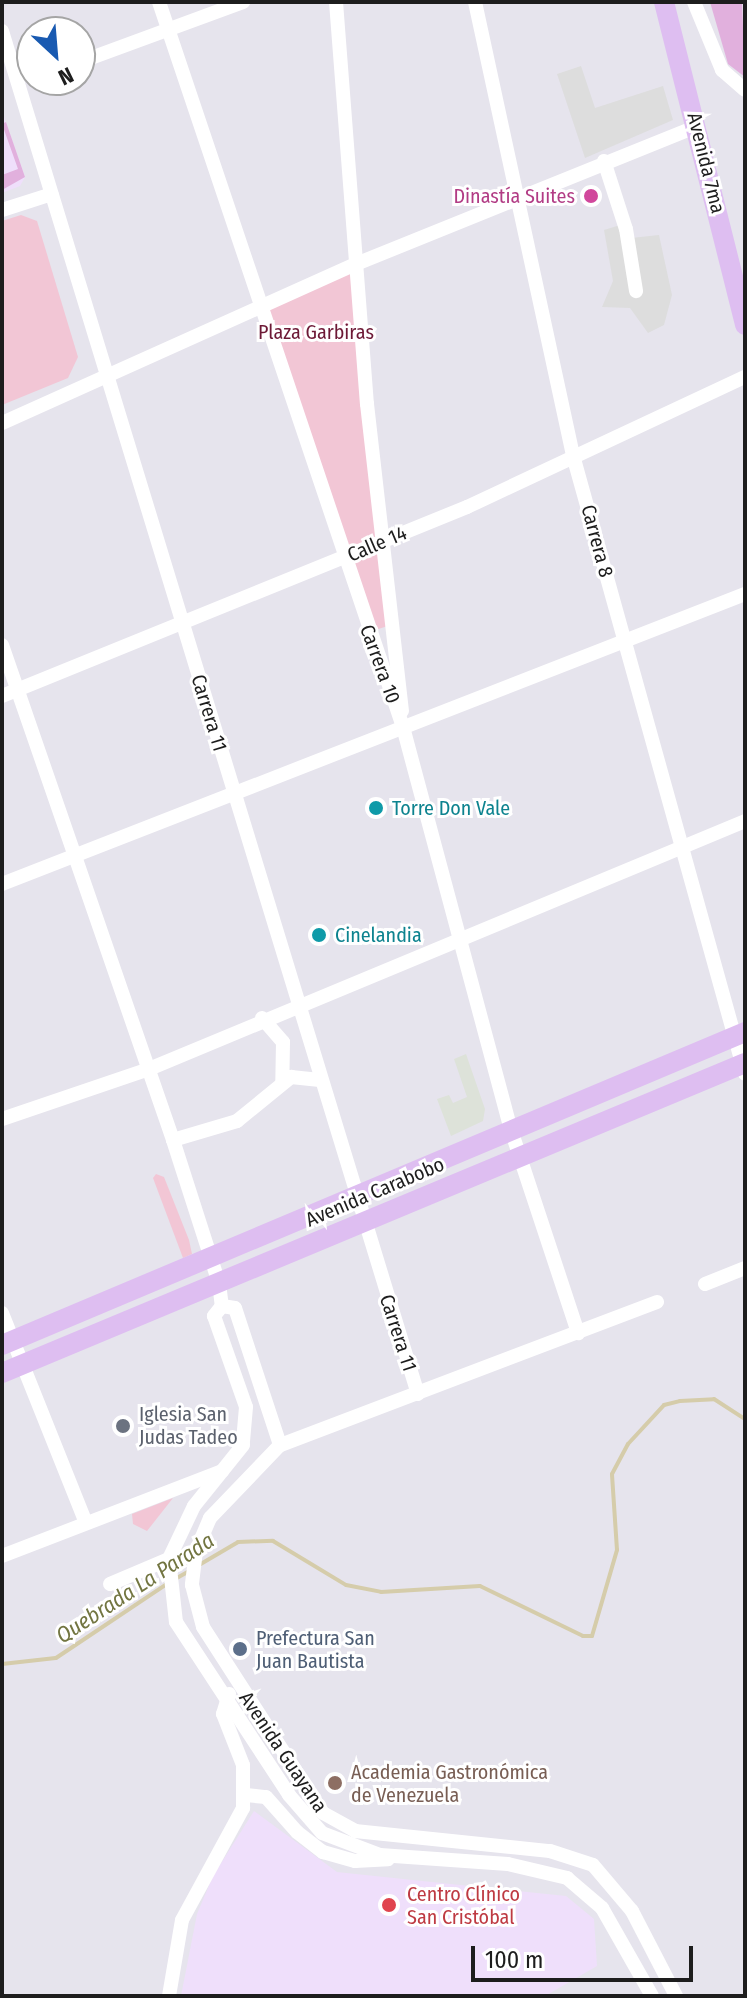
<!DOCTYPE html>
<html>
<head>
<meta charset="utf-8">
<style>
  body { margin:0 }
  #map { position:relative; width:747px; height:1998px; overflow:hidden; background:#e6e4ed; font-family:"Fira Sans Condensed",sans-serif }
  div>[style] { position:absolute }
  .education>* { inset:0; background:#efdffb }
  .grass>* { inset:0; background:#e1b0dd }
  .park>* { inset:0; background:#f2c6d5 }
  .parking>* { inset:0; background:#ddd }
  .plaza>* { inset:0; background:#dde2d9 }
  .stream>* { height:4px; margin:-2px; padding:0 2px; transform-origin:2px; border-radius:2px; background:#d5ccaa }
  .street>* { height:14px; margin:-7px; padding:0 7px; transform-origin:7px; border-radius:7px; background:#fff }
  .secondary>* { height:20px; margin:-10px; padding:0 10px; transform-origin:10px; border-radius:10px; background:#debef1 }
  .dots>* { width:22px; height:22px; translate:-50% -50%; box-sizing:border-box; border:4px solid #fff; border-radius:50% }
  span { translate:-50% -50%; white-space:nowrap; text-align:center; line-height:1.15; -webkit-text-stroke:6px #fff; paint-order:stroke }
  .street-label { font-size:20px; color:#1d1d1d }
  .hotel-label { font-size:20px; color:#b23c85 }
  .right { translate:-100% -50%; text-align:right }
  .park-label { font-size:20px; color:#6d1936 }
  .culture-label { font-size:20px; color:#0d838f }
  .left { translate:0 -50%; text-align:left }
  .worship-label { font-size:20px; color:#5b616d }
  .service-label { font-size:20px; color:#4e5e75 }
  .education-label { font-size:20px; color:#785e54 }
  .health-label { font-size:20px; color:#be3a42 }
  .water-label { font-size:22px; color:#727541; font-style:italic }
  .frame { position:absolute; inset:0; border:4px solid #1d1d1d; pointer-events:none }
  .north { position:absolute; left:16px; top:16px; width:80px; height:80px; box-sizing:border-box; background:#fff; border:2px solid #a5a5a5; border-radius:50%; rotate:154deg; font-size:22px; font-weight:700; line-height:32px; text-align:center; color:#1d1d1d }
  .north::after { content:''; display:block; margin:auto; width:28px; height:36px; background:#195ab1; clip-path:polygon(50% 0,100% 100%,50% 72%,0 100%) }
  .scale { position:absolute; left:471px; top:1946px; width:222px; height:36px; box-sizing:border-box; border:4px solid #1d1d1d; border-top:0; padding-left:10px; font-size:24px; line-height:28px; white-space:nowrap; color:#1d1d1d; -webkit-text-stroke:6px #fff; paint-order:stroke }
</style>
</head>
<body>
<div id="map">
  <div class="education">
    <i style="clip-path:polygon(2px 111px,25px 177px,20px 186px,2px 193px)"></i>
    <i style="clip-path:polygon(254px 1811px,337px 1872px,566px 1896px,594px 1919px,597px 1966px,545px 1996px,181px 1996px,197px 1914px,213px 1876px)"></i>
  </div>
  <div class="grass">
    <i style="clip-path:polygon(710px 2px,742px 2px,745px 77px,728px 64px)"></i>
    <i style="clip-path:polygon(6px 122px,25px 177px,2px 190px,2px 175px,18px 169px,2px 124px)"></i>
  </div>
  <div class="park">
    <i style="clip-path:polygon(21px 215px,37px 221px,78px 357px,68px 378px,2px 405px,2px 221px)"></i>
    <i style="clip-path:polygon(356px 264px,394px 624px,369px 632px,259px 306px)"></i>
    <i style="clip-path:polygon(156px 1174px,164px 1177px,189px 1240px,192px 1254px,183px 1258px,153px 1178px)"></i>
    <i style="clip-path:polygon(173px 1498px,147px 1531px,133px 1524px,132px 1514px)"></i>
  </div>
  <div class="parking">
    <i style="clip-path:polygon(581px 66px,595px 108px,663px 86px,673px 120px,585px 158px,557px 74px)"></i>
    <i style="clip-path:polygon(630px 222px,631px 238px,659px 235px,672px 295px,664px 325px,648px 333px,630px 308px,602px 307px,613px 281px,604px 230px)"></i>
  </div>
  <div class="plaza">
    <i style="clip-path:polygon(466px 1054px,485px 1109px,483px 1121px,451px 1136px,437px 1099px,449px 1095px,453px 1103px,467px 1097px,454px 1059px)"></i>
  </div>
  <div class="stream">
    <i style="left:199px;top:1565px;width:45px;rotate:-30.5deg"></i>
    <i style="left:238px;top:1542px;width:35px;rotate:-2deg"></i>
    <i style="left:273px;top:1541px;width:85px;rotate:31.1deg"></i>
    <i style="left:346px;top:1585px;width:36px;rotate:11deg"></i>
    <i style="left:381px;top:1592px;width:99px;rotate:-3.5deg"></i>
    <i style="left:480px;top:1586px;width:114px;rotate:25.9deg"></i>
    <i style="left:583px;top:1636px;width:9px"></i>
    <i style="left:592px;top:1636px;width:90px;rotate:-73.8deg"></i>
    <i style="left:617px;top:1550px;width:76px;rotate:-93.8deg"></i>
    <i style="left:612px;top:1474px;width:34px;rotate:-62deg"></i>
    <i style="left:628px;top:1444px;width:53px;rotate:-47.3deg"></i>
    <i style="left:664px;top:1405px;width:16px;rotate:-14deg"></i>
    <i style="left:680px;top:1401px;width:34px;rotate:-3deg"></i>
    <i style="left:714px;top:1399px;width:37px;rotate:33deg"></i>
    <i style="left:175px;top:1579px;width:18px;rotate:-29deg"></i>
    <i style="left:2px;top:1664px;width:54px;rotate:-6.3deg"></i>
    <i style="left:56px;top:1658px;width:133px;rotate:-33.7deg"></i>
  </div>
  <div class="street">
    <i style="left:159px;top:2px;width:765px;rotate:71.4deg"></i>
    <i style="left:403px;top:727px;width:420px;rotate:75deg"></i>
    <i style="left:512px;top:1133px;width:211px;rotate:71.7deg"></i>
    <i style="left:336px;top:2px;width:403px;rotate:85.6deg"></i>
    <i style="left:367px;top:404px;width:309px;rotate:83.5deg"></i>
    <i style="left:475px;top:2px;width:468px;rotate:77.8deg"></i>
    <i style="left:574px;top:459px;width:638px;rotate:74.46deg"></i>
    <i style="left:694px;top:2px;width:74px;rotate:67.6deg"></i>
    <i style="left:722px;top:70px;width:30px;rotate:41deg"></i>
    <i style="left:2px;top:31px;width:1425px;rotate:73.03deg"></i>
    <i style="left:80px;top:62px;width:174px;rotate:-20.2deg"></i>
    <i style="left:604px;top:161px;width:71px;rotate:72.1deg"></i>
    <i style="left:626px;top:229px;width:63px;rotate:80.8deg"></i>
    <i style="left:2px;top:210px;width:52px;rotate:-17.7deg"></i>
    <i style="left:2px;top:423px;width:388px;rotate:-24.2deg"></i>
    <i style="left:356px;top:264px;width:368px;rotate:-22deg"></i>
    <i style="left:2px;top:645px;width:524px;rotate:70.94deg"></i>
    <i style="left:173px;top:1140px;width:150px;rotate:72.2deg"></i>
    <i style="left:219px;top:1283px;width:23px;rotate:83deg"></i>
    <i style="left:222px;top:1306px;width:13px;rotate:129deg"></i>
    <i style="left:214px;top:1316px;width:96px;rotate:70.6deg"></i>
    <i style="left:246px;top:1407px;width:38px;rotate:95deg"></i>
    <i style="left:243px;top:1445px;width:78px;rotate:128.8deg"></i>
    <i style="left:194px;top:1506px;width:59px;rotate:115.3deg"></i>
    <i style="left:169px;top:1559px;width:63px;rotate:83.7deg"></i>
    <i style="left:176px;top:1622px;width:207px;rotate:56.8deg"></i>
    <i style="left:289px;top:1795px;width:50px;rotate:49deg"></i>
    <i style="left:322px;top:1833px;width:62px;rotate:20.8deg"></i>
    <i style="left:380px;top:1855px;width:128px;rotate:4deg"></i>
    <i style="left:508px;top:1864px;width:61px;rotate:13.3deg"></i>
    <i style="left:567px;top:1878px;width:46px;rotate:40.6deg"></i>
    <i style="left:602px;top:1908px;width:101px;rotate:60.4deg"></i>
    <i style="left:2px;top:696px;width:502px;rotate:-22.12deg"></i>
    <i style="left:467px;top:507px;width:307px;rotate:-25.1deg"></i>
    <i style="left:2px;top:884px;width:798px;rotate:-21.32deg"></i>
    <i style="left:262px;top:1018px;width:32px;rotate:49deg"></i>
    <i style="left:283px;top:1042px;width:39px;rotate:91deg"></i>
    <i style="left:2px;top:1119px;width:155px;rotate:-18.8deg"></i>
    <i style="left:149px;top:1069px;width:646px;rotate:-22.59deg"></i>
    <i style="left:173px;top:1140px;width:67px;rotate:-16.5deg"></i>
    <i style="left:237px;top:1121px;width:70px;rotate:-39.2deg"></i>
    <i style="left:291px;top:1077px;width:29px;rotate:6deg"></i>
    <i style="left:705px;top:1284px;width:43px;rotate:-21.8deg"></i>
    <i style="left:657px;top:1302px;width:403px;rotate:159.2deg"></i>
    <i style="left:280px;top:1445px;width:101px;rotate:133.8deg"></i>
    <i style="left:210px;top:1518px;width:36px;rotate:113deg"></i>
    <i style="left:196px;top:1551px;width:34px;rotate:97deg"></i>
    <i style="left:192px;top:1585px;width:43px;rotate:75.3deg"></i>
    <i style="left:203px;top:1627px;width:221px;rotate:57.2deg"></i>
    <i style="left:323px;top:1813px;width:37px;rotate:29deg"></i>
    <i style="left:355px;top:1831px;width:196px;rotate:5.9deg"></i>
    <i style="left:550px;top:1851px;width:45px;rotate:18deg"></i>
    <i style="left:593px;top:1865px;width:60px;rotate:49.7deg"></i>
    <i style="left:632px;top:1911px;width:96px;rotate:62.6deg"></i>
    <i style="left:222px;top:1306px;width:13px;rotate:9deg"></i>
    <i style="left:235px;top:1308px;width:144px;rotate:71.8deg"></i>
    <i style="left:2px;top:1313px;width:226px;rotate:68.2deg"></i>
    <i style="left:2px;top:1556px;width:236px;rotate:-21.1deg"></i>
    <i style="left:110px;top:1584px;width:64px;rotate:-23deg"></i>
    <i style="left:246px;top:1795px;width:20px;rotate:6deg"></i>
    <i style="left:266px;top:1797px;width:47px;rotate:48.5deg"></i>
    <i style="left:297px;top:1832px;width:33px;rotate:38deg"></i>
    <i style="left:323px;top:1852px;width:33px;rotate:16deg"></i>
    <i style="left:355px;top:1861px;width:33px;rotate:-3deg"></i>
    <i style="left:169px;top:1996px;width:77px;rotate:-80.3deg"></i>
    <i style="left:182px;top:1920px;width:128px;rotate:-61.4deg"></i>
    <i style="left:243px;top:1808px;width:43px;rotate:-90deg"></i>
    <i style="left:243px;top:1765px;width:55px;rotate:-111.4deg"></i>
    <i style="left:223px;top:1714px;width:21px;rotate:-73deg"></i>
  </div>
  <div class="secondary">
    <i style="left:664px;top:2px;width:333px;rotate:75.9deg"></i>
    <i style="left:2px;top:1345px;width:806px;rotate:-22.84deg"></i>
    <i style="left:2px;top:1373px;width:805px;rotate:-22.65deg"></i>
  </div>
  <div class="dots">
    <i style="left:591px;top:196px;background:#d1479c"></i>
    <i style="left:376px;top:808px;background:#0f9aa8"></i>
    <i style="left:319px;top:935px;background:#0f9aa8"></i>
    <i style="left:123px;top:1426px;background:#6b7280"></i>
    <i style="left:240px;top:1649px;background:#5c6f8a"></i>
    <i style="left:335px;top:1783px;background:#8d6e63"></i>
    <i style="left:389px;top:1905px;background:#e0444e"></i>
  </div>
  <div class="street-label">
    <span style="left:706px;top:163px;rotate:76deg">Avenida 7ma</span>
    <span style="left:597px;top:541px;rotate:75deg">Carrera 8</span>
    <span style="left:377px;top:544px;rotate:-23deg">Calle 14</span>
    <span style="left:380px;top:664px;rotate:70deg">Carrera 10</span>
    <span style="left:209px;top:713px;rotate:73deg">Carrera 11</span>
    <span style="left:375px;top:1192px;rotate:-23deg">Avenida Carabobo</span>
    <span style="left:398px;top:1333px;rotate:72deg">Carrera 11</span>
    <span style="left:283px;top:1752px;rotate:56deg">Avenida Guayana</span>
  </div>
  <div class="hotel-label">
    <span class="right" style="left:575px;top:196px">Dinastía Suites</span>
  </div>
  <div class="park-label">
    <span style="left:316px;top:332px">Plaza Garbiras</span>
  </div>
  <div class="culture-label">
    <span class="left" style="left:392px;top:808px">Torre Don Vale</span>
    <span class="left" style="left:335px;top:935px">Cinelandia</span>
  </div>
  <div class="worship-label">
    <span class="left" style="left:139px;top:1426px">Iglesia San<br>Judas Tadeo</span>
  </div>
  <div class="service-label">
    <span class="left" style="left:256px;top:1650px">Prefectura San<br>Juan Bautista</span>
  </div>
  <div class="education-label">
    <span class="left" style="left:351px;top:1784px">Academia Gastronómica<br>de Venezuela</span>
  </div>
  <div class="health-label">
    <span class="left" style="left:407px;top:1906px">Centro Clínico<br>San Cristóbal</span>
  </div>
  <div class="water-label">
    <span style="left:135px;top:1588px;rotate:-33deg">Quebrada La Parada</span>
  </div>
  <div class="frame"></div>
  <div class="north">N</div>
  <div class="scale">100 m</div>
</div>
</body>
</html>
